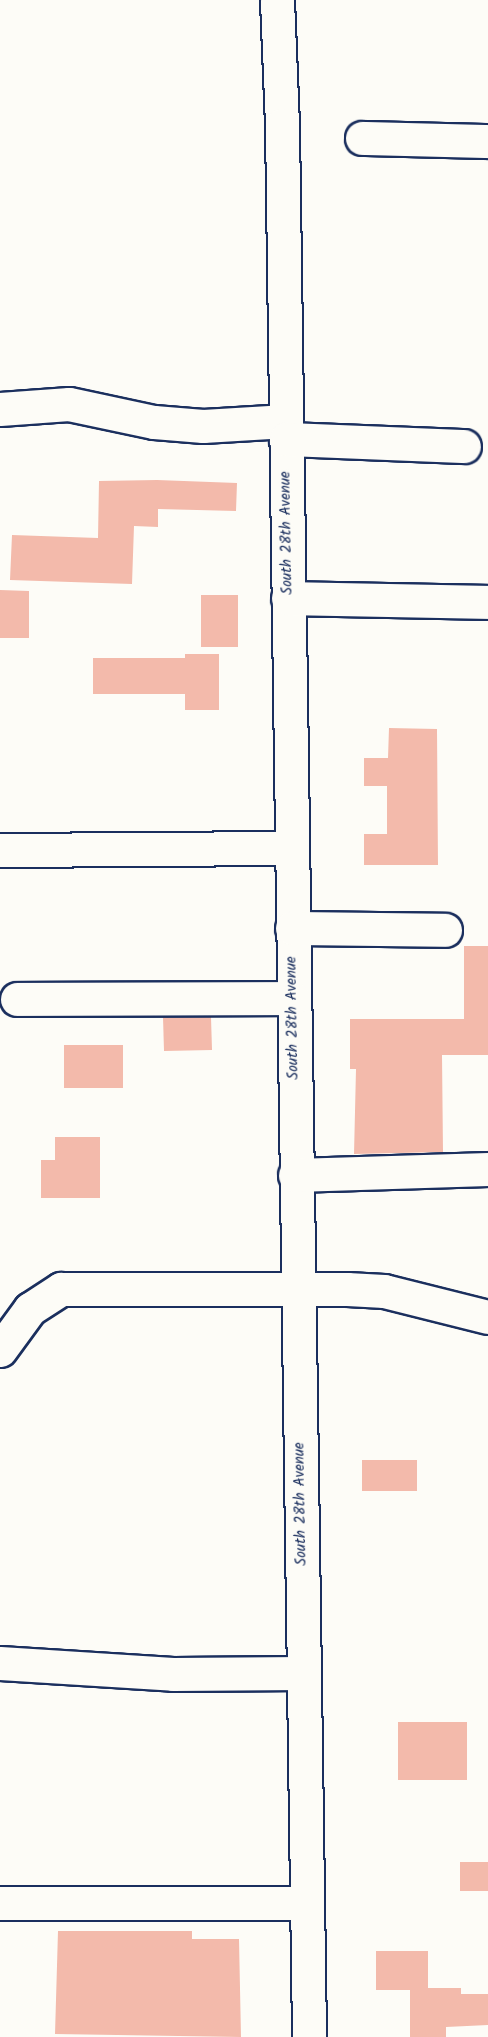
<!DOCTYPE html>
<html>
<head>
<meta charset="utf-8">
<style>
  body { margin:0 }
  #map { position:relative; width:488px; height:2037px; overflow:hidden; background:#fdfcf7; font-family:Kalam,sans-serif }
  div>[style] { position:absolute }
  .building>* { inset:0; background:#f3baab }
  .roads { filter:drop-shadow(2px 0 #1b2f5e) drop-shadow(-2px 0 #1b2f5e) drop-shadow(0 2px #1b2f5e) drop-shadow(0 -2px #1b2f5e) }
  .minor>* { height:33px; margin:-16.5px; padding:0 16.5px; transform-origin:16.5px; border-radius:16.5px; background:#fdfcf7 }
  span { translate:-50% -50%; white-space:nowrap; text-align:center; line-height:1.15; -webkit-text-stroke:4.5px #fdfcf7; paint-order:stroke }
  .street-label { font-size:15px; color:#1b2f5e }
</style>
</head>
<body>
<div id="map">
  <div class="building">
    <i style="clip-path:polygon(157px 480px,237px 483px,236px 511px,158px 509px,158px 527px,134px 526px,132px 584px,10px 580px,12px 535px,98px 538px,99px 481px)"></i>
    <i style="clip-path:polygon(0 590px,29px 591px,29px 638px,0 638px)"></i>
    <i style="clip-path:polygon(201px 595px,238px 595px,238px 647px,201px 647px)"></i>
    <i style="clip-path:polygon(185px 654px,219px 654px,219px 710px,185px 710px,185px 694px,93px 694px,93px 658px,185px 658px)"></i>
    <i style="clip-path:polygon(389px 728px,437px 729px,438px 865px,364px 865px,364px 834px,387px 834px,387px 786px,364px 786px,364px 758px,388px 758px)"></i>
    <i style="clip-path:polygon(464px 946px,488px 946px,488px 1055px,442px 1055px,443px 1152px,354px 1154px,356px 1069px,350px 1069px,350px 1019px,464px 1019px)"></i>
    <i style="clip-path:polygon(163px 1017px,211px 1017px,212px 1050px,164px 1051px)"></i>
    <i style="clip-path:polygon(64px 1045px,123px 1045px,123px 1088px,64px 1088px)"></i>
    <i style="clip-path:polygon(55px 1137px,100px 1137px,100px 1198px,41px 1198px,41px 1160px,55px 1160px)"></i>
    <i style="clip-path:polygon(362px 1460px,417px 1460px,417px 1491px,362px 1491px)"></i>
    <i style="clip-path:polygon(398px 1722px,467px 1722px,467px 1780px,398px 1780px)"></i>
    <i style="clip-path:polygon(460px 1862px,488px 1862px,488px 1891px,460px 1891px)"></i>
    <i style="clip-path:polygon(58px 1931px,192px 1931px,192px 1939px,239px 1939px,241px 2037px,55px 2034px)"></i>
    <i style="clip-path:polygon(376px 1951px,428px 1951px,428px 1988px,461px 1988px,461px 1994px,488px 1994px,488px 2025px,446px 2027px,446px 2037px,410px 2037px,410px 1990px,376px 1990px)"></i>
  </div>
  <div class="roads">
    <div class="minor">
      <i style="left:277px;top:0;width:125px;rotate:87.7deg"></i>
      <i style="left:282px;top:125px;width:1912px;rotate:89.19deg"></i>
      <i style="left:362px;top:138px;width:126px;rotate:1.4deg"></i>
      <i style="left:0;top:409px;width:69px;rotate:-4.1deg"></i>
      <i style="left:69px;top:404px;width:87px;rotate:12deg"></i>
      <i style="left:154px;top:422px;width:49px;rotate:4.7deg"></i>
      <i style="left:203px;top:426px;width:83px;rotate:-3.4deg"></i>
      <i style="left:286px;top:439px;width:178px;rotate:2.3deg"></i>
      <i style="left:288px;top:598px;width:200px;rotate:1.1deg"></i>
      <i style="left:0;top:850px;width:291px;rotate:-0.4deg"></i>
      <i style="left:292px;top:928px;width:153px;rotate:0.7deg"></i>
      <i style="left:17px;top:999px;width:276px;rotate:-0.2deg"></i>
      <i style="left:295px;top:1175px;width:193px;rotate:-1.8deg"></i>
      <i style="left:0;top:1350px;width:51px;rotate:-53.8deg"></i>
      <i style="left:30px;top:1309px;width:37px;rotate:-33deg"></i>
      <i style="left:61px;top:1289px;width:286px"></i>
      <i style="left:347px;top:1289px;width:37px;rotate:3deg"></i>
      <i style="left:384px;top:1291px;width:107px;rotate:14deg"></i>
      <i style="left:0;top:1663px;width:173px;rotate:3.6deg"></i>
      <i style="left:173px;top:1674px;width:130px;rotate:-0.4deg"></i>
      <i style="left:0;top:1903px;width:307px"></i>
    </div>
  </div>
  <div class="street-label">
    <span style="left:287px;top:533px;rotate:-91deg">South 28th Avenue</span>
    <span style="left:293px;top:1018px;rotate:-91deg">South 28th Avenue</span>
    <span style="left:301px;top:1504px;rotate:-91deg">South 28th Avenue</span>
  </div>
</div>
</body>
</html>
